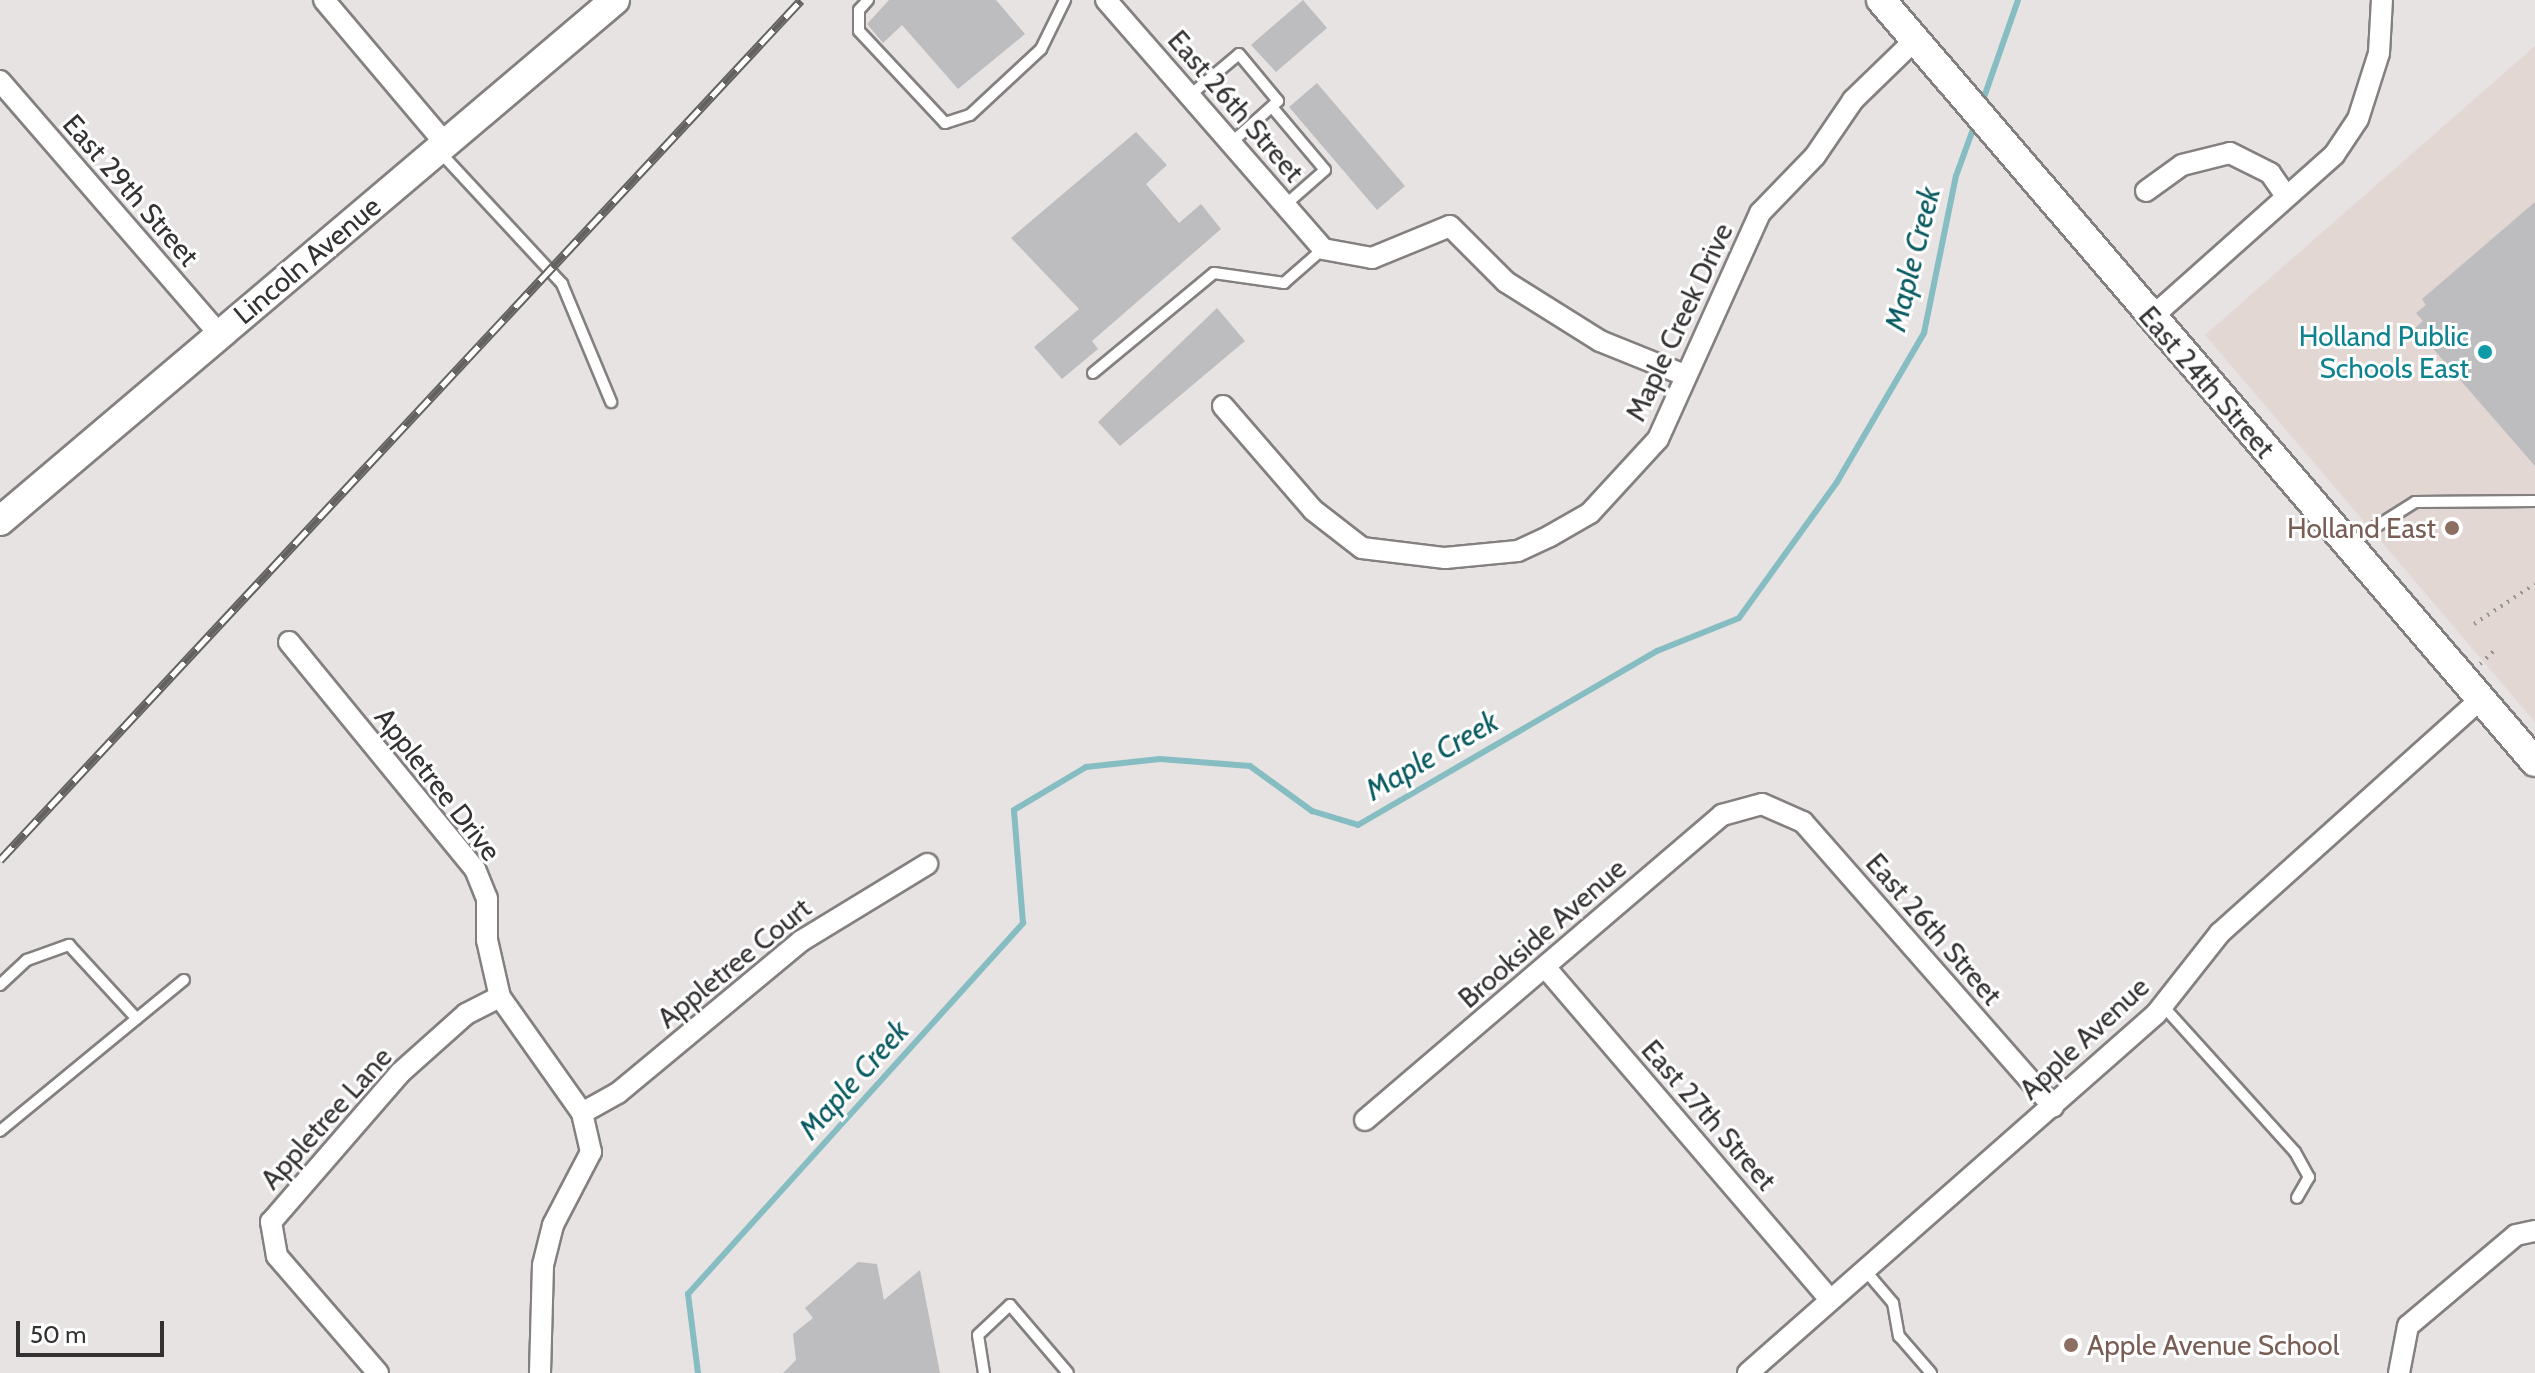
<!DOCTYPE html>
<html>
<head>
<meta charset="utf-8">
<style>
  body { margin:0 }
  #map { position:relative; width:2535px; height:1373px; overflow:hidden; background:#e7e3e2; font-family:Cabin,sans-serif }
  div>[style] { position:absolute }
  .built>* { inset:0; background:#e2d7d2 }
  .stream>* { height:6px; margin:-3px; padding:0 3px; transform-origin:3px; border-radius:3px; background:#86bdc3 }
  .building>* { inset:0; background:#bdbcbf }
  .path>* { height:4px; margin-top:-2px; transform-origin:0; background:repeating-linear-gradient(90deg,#979494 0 2px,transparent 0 8px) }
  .roads { filter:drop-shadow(2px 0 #84807f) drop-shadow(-2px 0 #84807f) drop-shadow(0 2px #84807f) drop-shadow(0 -2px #84807f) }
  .lane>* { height:10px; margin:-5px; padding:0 5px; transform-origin:5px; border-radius:5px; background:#fff }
  .street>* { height:20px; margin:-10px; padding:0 10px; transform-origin:10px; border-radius:10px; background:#fff }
  .secondary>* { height:28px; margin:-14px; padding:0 14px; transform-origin:14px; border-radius:14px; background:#fff }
  .rail>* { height:9px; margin-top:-4.5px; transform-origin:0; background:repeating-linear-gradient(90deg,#fff 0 18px,#646261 0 36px); box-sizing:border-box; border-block:2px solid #646261 }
  .dots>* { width:22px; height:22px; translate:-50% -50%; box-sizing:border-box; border:4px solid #fff; border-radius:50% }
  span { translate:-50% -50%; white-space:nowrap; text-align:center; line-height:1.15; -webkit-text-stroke:6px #fff; paint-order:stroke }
  .street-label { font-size:28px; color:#333131 }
  .culture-label { font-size:28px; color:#0d838f }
  .right { translate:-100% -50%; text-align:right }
  .education-label { font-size:28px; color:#785e54 }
  .left { translate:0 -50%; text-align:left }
  .water-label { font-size:30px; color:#075a60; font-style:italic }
  .scale { position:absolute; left:16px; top:1321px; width:148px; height:36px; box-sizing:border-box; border:4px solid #333131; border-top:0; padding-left:10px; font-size:24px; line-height:28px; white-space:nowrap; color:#333131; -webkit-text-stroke:6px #fff; paint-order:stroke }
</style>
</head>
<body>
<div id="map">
  <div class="built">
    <i style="clip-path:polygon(2535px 46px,2535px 722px,2205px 335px)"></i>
  </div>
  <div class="stream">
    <i style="left:1982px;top:103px;width:109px;rotate:-70.7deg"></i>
    <i style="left:698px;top:1373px;width:80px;rotate:-97.2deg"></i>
    <i style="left:688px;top:1294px;width:500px;rotate:-47.9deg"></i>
    <i style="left:1023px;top:923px;width:113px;rotate:-94.6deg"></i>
    <i style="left:1014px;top:810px;width:84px;rotate:-30.8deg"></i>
    <i style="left:1086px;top:767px;width:74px;rotate:-6.2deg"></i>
    <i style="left:1160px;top:759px;width:90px;rotate:4.4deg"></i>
    <i style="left:1250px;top:766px;width:77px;rotate:36deg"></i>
    <i style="left:1312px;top:811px;width:48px;rotate:16.9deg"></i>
    <i style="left:1358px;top:825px;width:346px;rotate:-30.2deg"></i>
    <i style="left:1657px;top:651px;width:88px;rotate:-21.9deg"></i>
    <i style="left:1739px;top:618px;width:168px;rotate:-54.2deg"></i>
    <i style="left:1837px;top:482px;width:173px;rotate:-59.7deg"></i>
    <i style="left:1924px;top:333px;width:160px;rotate:-78.5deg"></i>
    <i style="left:1956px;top:176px;width:59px;rotate:-70deg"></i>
  </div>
  <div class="building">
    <i style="clip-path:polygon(889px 0,996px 0,1025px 34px,958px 89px,902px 25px,883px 43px,867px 24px)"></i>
    <i style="clip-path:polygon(1303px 0,1327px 28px,1276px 72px,1251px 45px)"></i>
    <i style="clip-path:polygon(1317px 83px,1405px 186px,1377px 210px,1289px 107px)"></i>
    <i style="clip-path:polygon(1136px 132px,1167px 165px,1146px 184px,1179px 223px,1201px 204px,1221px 229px,1092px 341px,1098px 349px,1062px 379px,1034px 347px,1079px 309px,1011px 238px)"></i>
    <i style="clip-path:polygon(2535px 202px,2535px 466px,2415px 328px,2423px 321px,2416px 313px,2426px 305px,2422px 299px)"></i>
    <i style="clip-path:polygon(1217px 308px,1245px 341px,1120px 446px,1098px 422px)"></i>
    <i style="clip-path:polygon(858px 1262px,877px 1264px,884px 1300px,920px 1270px,940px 1373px,783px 1373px,796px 1360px,793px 1334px,813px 1318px,805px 1308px)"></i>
  </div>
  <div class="path">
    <i style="left:2474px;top:624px;width:73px;rotate:-33.3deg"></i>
    <i style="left:2480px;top:664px;width:22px;rotate:-43deg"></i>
  </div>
  <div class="roads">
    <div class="lane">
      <i style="left:868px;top:0;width:13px;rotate:132deg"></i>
      <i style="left:859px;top:10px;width:21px;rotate:90deg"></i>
      <i style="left:859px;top:31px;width:126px;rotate:46.9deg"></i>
      <i style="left:945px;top:123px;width:26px;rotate:-18deg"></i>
      <i style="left:970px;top:115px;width:97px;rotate:-42.9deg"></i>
      <i style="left:1041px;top:49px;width:55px;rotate:-63.9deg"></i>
      <i style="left:1189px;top:96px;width:65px;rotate:-40deg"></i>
      <i style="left:1239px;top:54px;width:61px;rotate:50.3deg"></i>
      <i style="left:1278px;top:101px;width:63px;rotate:138.2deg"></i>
      <i style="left:1272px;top:107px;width:82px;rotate:49.9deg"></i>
      <i style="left:1325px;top:170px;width:53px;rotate:138.8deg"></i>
      <i style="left:439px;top:151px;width:181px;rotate:47.2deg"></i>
      <i style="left:562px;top:284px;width:128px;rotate:67.4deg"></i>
      <i style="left:1093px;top:373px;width:157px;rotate:-39.6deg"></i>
      <i style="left:1214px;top:273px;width:71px;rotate:8.1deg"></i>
      <i style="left:1284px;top:283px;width:52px;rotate:-41.1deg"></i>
      <i style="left:2350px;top:543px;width:77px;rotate:-32.2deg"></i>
      <i style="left:2415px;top:502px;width:120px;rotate:-0.5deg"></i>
      <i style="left:0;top:985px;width:37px;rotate:-43deg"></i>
      <i style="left:27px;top:960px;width:45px;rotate:-19.7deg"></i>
      <i style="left:69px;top:945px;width:100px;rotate:47.4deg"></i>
      <i style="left:2163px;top:1006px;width:197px;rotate:47.9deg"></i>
      <i style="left:2295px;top:1152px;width:29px;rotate:61deg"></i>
      <i style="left:2309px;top:1177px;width:24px;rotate:120deg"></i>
      <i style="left:0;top:1131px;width:238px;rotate:-39.4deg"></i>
      <i style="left:1864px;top:1269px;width:45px;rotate:49.5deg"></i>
      <i style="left:1893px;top:1303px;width:34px;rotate:80deg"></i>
      <i style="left:1899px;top:1336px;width:49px;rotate:49.1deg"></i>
      <i style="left:984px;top:1373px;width:38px;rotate:-99deg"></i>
      <i style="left:978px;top:1335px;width:44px;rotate:-43.2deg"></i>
      <i style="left:1010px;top:1305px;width:89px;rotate:49.5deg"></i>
    </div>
    <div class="street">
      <i style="left:324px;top:0;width:187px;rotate:49.8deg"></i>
      <i style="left:1106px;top:0;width:330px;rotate:48.9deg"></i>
      <i style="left:1323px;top:249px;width:50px;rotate:10.4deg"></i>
      <i style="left:1372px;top:258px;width:84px;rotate:-22.3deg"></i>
      <i style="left:1450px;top:226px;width:79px;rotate:45deg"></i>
      <i style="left:1506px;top:282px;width:111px;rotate:32.1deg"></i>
      <i style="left:1600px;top:341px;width:91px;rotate:22deg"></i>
      <i style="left:0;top:81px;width:336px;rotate:49.1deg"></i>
      <i style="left:2146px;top:191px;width:44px;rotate:-35.8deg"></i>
      <i style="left:2182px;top:165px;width:49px;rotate:-14deg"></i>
      <i style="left:2230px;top:153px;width:45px;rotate:26.6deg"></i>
      <i style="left:2270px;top:173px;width:28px;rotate:55deg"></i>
      <i style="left:2152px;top:317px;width:244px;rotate:-41.7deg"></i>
      <i style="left:2334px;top:155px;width:43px;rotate:-56.3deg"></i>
      <i style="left:2358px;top:119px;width:69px;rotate:-72.3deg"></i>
      <i style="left:2379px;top:53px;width:53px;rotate:-86.8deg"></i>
      <i style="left:1223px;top:406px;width:138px;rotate:49.1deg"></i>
      <i style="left:1313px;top:510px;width:62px;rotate:37.8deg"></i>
      <i style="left:1362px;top:548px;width:84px;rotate:6.9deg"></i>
      <i style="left:1445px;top:558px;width:73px;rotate:-5.5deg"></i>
      <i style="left:1518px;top:551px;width:35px;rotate:-25deg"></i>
      <i style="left:1550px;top:536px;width:46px;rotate:-29.9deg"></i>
      <i style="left:1590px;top:513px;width:100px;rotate:-47.4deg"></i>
      <i style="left:1658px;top:439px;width:248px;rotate:-65.7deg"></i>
      <i style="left:1760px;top:213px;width:79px;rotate:-46deg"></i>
      <i style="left:1815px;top:156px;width:68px;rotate:-55.8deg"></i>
      <i style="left:1853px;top:100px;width:86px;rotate:-44.1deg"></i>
      <i style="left:289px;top:642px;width:293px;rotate:50.7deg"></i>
      <i style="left:475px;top:869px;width:31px;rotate:68deg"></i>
      <i style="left:487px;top:898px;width:42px;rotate:90deg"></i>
      <i style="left:487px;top:940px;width:58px;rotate:77.2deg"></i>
      <i style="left:500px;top:997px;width:142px;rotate:54.7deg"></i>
      <i style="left:582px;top:1113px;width:40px;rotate:77deg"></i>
      <i style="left:591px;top:1152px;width:82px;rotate:117.5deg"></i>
      <i style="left:553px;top:1225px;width:41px;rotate:104deg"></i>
      <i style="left:543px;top:1265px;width:108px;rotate:91.6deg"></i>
      <i style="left:1546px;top:968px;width:436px;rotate:49.4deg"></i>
      <i style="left:582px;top:1113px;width:41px;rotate:-29.1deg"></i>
      <i style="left:618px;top:1093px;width:238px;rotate:-39.7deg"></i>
      <i style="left:801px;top:941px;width:148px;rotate:-31.4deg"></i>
      <i style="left:1365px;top:1120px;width:470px;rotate:-40.5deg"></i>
      <i style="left:1722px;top:815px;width:41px;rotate:-15.4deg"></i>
      <i style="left:1762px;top:804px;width:45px;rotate:23.7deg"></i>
      <i style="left:1803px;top:822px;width:379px;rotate:48.7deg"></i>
      <i style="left:378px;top:1373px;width:155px;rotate:-130.8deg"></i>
      <i style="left:277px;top:1256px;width:35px;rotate:-100deg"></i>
      <i style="left:271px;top:1222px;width:197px;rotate:-49.1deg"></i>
      <i style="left:400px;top:1073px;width:89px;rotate:-41.8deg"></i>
      <i style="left:466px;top:1014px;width:38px;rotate:-27deg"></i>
      <i style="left:1748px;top:1373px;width:543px;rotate:-41.34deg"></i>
      <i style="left:2156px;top:1014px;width:103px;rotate:-51.7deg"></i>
      <i style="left:2220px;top:933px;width:351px;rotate:-41.9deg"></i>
      <i style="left:2399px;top:1373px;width:48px;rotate:-79.2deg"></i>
      <i style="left:2408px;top:1326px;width:141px;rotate:-40.1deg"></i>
      <i style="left:2516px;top:1235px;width:19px;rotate:-12deg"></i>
    </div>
    <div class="secondary">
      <i style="left:1881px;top:0;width:1004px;rotate:49.36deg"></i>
      <i style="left:0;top:521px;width:806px;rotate:-40.27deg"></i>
    </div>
  </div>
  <div class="rail">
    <i style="left:0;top:860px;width:1175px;rotate:-47.03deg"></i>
  </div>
  <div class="dots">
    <i style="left:2485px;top:352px;background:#0f9aa8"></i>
    <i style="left:2452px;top:528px;background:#8d6e63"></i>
    <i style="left:2071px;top:1345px;background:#8d6e63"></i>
  </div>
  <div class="street-label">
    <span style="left:1236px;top:106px;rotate:49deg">East 26th Street</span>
    <span style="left:131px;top:190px;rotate:49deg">East 29th Street</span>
    <span style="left:307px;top:260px;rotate:-40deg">Lincoln Avenue</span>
    <span style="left:1679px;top:322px;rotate:-65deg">Maple Creek Drive</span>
    <span style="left:2207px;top:382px;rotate:49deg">East 24th Street</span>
    <span style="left:438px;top:784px;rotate:52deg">Appletree Drive</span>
    <span style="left:1934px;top:929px;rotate:49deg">East 26th Street</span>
    <span style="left:1542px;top:933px;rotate:-41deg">Brookside Avenue</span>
    <span style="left:734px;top:963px;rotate:-39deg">Appletree Court</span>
    <span style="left:2084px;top:1038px;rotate:-43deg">Apple Avenue</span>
    <span style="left:1709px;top:1115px;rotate:49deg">East 27th Street</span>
    <span style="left:326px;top:1118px;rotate:-48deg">Appletree Lane</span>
  </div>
  <div class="culture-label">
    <span class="right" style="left:2469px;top:352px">Holland Public<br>Schools East</span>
  </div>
  <div class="education-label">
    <span class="right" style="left:2436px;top:528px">Holland East</span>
    <span class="left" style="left:2087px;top:1345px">Apple Avenue School</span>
  </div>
  <div class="water-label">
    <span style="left:1913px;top:259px;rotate:-76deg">Maple Creek</span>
    <span style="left:1432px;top:756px;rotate:-30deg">Maple Creek</span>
    <span style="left:854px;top:1080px;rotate:-48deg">Maple Creek</span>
  </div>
  <div class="scale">50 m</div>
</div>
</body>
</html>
